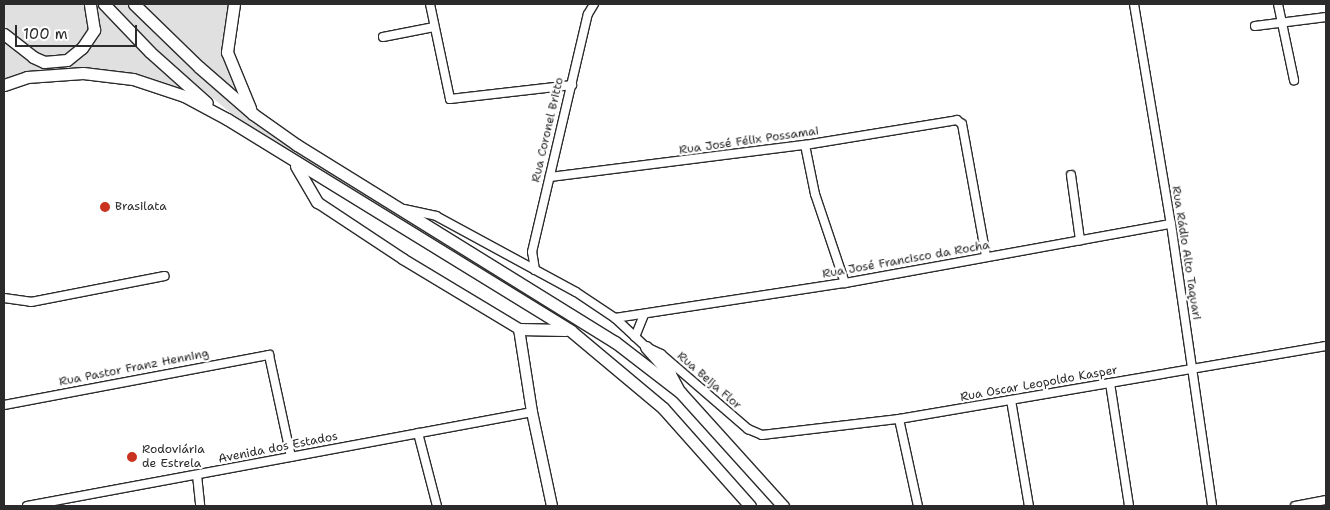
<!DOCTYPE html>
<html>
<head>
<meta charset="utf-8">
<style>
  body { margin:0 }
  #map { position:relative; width:1330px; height:510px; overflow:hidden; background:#fff; font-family:"Shantell Sans",sans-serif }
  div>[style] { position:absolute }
  .green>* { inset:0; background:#e0e0e0 }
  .roads { filter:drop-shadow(1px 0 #2b2b2b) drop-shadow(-1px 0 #2b2b2b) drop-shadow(0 1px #2b2b2b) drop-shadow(0 -1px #2b2b2b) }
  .minor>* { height:8px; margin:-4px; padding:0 4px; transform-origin:4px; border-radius:4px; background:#fff }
  .major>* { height:10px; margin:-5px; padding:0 5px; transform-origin:5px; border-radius:5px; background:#fff }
  .highway>* { height:11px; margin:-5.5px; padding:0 5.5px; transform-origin:5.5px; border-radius:5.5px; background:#fff }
  .dots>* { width:14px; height:14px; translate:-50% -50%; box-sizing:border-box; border:2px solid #fff; border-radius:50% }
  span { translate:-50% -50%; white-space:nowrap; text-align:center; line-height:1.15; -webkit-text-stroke:4.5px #fff; paint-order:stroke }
  .street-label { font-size:12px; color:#2b2b2b }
  .poi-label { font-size:12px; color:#2b2b2b }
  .left { translate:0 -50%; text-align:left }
  .frame { position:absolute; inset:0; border:5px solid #2b2b2b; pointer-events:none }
  .scale { position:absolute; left:15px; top:25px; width:122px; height:22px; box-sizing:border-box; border:2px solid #2b2b2b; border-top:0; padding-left:6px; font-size:15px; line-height:18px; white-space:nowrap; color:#2b2b2b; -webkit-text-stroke:4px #fff; paint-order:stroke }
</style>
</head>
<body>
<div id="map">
  <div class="green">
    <i style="clip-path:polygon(4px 4px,85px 4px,90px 24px,87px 35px,82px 43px,65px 55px,45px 57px,6px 31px)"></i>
    <i style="clip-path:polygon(95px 4px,99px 4px,204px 104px,155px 80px,128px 73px,99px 69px,50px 72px,4px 80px,4px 40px,32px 62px,78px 58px,87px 51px,98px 31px)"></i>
    <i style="clip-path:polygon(110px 4px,130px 4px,180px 57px,237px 106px,514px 281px,510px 289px,232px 114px,156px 51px)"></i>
    <i style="clip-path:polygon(141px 4px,229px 4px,222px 50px,240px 96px,215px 76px)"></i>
  </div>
  <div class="roads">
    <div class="minor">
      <i style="left:430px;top:4px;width:97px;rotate:78.1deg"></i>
      <i style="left:450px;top:99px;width:123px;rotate:-6.5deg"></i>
      <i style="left:1134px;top:4px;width:223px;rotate:80.5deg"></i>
      <i style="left:1171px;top:224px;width:285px;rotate:81.7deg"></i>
      <i style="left:1278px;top:4px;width:78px;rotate:78.1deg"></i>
      <i style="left:1255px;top:26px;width:72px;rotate:-7.2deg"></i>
      <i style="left:383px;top:37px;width:52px;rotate:-11.1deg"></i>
      <i style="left:805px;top:145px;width:50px;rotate:78.5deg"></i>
      <i style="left:815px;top:194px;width:94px;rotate:71.4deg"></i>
      <i style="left:1071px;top:175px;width:66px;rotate:82.1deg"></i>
      <i style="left:550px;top:177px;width:257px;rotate:-7.2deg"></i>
      <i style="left:805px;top:145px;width:154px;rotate:-9.3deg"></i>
      <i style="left:957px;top:120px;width:6px;rotate:39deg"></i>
      <i style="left:962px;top:124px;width:134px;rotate:79.7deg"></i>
      <i style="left:404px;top:209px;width:33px;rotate:12deg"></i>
      <i style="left:436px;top:216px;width:159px;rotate:28.5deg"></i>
      <i style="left:576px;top:292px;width:47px;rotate:33.7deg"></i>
      <i style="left:615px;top:318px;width:42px;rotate:43.1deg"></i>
      <i style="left:646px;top:347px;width:17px;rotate:25deg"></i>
      <i style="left:661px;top:354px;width:115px;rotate:40.8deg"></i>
      <i style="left:748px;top:429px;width:15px;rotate:23deg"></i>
      <i style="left:762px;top:435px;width:138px;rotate:-6.7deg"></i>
      <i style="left:899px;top:419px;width:433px;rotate:-9.7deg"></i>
      <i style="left:535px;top:270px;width:18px;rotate:-99deg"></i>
      <i style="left:532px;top:252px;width:244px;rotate:-76.8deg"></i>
      <i style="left:588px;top:14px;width:12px;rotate:-59deg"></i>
      <i style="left:4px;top:298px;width:27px;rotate:8deg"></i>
      <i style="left:31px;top:302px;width:136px;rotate:-11deg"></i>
      <i style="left:615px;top:318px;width:233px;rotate:-8.7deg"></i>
      <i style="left:845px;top:283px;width:331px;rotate:-10.3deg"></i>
      <i style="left:635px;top:337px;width:24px;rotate:-68deg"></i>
      <i style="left:1110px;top:383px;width:124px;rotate:81.2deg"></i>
      <i style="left:1011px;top:400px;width:108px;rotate:80.4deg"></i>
      <i style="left:4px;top:405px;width:270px;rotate:-10.7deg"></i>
      <i style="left:269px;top:355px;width:104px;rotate:77.8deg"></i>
      <i style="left:899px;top:419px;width:89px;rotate:77.7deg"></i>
      <i style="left:418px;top:433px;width:75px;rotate:75.4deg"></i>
      <i style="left:197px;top:475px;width:31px;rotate:84deg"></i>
      <i style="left:27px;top:506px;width:514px;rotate:-10.54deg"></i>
      <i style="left:1295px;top:506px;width:32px;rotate:-11deg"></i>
    </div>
    <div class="major">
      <i style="left:317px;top:202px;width:103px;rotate:33.5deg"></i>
      <i style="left:403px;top:259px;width:135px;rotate:31.1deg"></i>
      <i style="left:519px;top:329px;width:84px;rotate:81.1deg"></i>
      <i style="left:532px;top:412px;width:96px;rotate:78deg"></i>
    </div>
    <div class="highway">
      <i style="left:104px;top:4px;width:66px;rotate:46.2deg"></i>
      <i style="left:150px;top:52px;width:76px;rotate:41.8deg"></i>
      <i style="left:134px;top:4px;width:91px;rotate:44.1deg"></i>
      <i style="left:199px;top:67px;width:72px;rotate:41deg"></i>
      <i style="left:253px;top:114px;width:54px;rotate:35.2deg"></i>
      <i style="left:297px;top:145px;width:374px;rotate:31.8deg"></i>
      <i style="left:615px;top:342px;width:82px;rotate:37.6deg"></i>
      <i style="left:680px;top:392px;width:154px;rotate:47.9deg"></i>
      <i style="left:234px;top:4px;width:49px;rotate:98.3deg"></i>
      <i style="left:227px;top:52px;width:61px;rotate:67.7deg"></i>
      <i style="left:4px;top:34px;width:37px;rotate:38deg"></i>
      <i style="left:33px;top:57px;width:12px;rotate:24deg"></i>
      <i style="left:44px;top:62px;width:23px;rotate:-5deg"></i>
      <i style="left:67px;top:60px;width:19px;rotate:-39deg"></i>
      <i style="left:82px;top:48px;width:22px;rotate:-56deg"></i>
      <i style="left:94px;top:30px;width:26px;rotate:-99deg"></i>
      <i style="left:4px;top:85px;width:24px;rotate:-19deg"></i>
      <i style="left:27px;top:77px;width:56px;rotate:-4.1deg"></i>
      <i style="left:83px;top:73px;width:50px;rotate:6.8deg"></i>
      <i style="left:133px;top:79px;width:54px;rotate:18.4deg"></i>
      <i style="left:184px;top:96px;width:49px;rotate:28.1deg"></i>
      <i style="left:227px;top:119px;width:404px;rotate:31.6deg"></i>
      <i style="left:571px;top:331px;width:120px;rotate:39.9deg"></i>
      <i style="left:663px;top:408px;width:131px;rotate:48.4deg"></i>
      <i style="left:296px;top:166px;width:42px;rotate:59.7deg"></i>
      <i style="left:519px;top:329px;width:46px;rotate:1.2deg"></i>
      <i style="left:646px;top:347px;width:36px;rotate:48deg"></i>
      <i style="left:670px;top:374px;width:17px;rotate:62deg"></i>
    </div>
  </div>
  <div class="dots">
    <i style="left:105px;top:207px;background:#c8321e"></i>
    <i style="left:132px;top:457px;background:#c8321e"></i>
  </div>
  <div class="street-label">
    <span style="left:548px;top:130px;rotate:-77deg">Rua Coronel Britto</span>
    <span style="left:749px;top:141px;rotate:-8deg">Rua José Félix Possamai</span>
    <span style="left:1186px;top:253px;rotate:81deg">Rua Rádio Alto Taquari</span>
    <span style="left:906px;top:260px;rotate:-10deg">Rua José Francisco da Rocha</span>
    <span style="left:134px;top:368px;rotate:-11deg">Rua Pastor Franz Henning</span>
    <span style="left:709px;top:381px;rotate:41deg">Rua Beija Flor</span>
    <span style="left:1039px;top:384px;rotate:-10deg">Rua Oscar Leopoldo Kasper</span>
    <span style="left:278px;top:448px;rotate:-11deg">Avenida dos Estados</span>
  </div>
  <div class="poi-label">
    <span class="left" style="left:115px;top:207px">Brasilata</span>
    <span class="left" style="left:142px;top:457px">Rodoviária<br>de Estrela</span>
  </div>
  <div class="frame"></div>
  <div class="scale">100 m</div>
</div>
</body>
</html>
